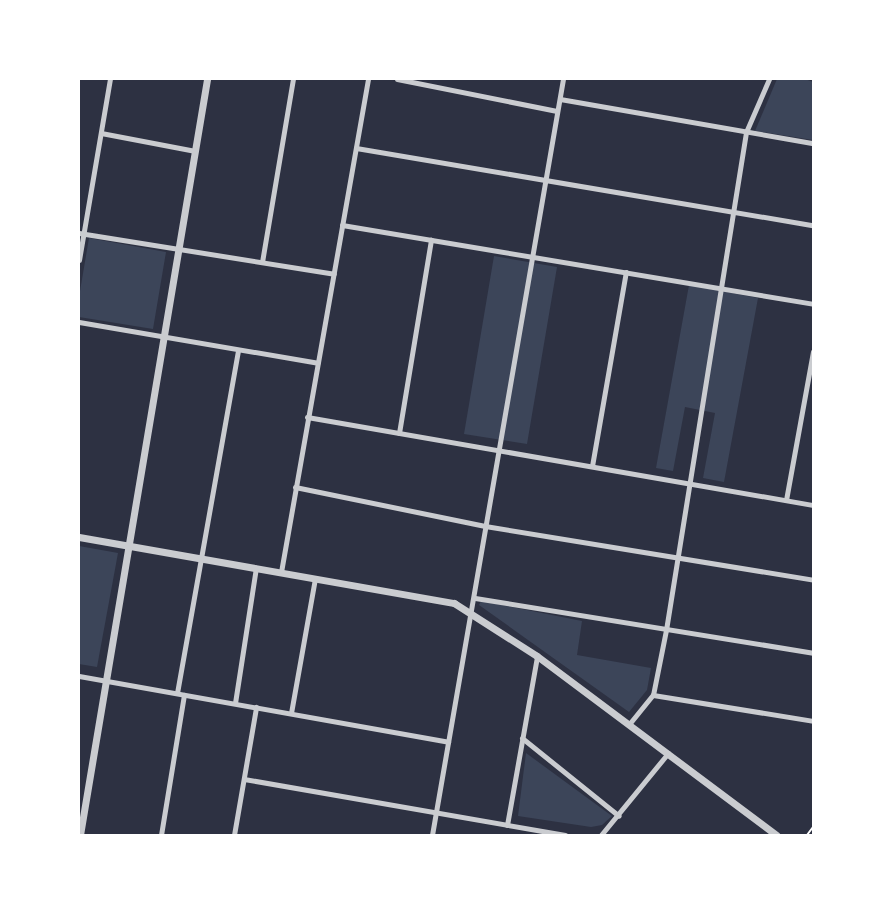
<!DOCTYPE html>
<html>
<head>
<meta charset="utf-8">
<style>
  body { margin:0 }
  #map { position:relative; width:892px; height:914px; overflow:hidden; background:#2d3142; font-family:"PT Serif",serif }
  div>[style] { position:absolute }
  .green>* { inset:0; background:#3c4559 }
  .path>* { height:2px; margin:-1px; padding:0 1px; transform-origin:1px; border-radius:1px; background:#fff }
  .minor>* { height:5px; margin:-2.5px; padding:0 2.5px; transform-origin:2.5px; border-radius:2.5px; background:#caccd0 }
  .tertiary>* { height:7px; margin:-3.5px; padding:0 3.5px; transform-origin:3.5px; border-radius:3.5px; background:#caccd0 }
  span { translate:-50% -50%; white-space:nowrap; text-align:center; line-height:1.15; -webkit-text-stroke:5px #fff; paint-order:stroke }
  .frame { position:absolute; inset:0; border:80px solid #fff; pointer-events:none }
</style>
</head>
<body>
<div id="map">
  <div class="green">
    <i style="clip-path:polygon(777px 79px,805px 79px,813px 82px,813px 140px,755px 131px)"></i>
    <i style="clip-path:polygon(89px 238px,166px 252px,153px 329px,79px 317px,79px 297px)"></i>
    <i style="clip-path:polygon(494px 256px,557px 267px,527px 444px,464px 434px)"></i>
    <i style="clip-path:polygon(689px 285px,758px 298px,724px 482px,703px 478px,715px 413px,685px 407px,673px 471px,656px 468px)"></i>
    <i style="clip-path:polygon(79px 546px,118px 553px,97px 667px,79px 664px)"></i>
    <i style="clip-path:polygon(481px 601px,582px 621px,577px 655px,651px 668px,647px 690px,629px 712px,479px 605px)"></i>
    <i style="clip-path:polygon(526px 753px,612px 816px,602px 825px,591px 827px,518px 816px)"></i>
  </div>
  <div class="path">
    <i style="left:807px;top:835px;width:10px;rotate:-53deg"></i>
  </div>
  <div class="minor">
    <i style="left:397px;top:79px;width:163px;rotate:11.3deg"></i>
    <i style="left:560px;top:99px;width:257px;rotate:9.9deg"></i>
    <i style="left:101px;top:133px;width:96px;rotate:10.8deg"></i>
    <i style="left:356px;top:148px;width:463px;rotate:9.6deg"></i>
    <i style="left:342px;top:225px;width:478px;rotate:9.5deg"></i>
    <i style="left:79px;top:233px;width:258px;rotate:9.1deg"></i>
    <i style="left:79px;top:260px;width:184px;rotate:-80.3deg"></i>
    <i style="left:262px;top:262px;width:186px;rotate:-80.4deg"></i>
    <i style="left:79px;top:322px;width:242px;rotate:9.7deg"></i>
    <i style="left:307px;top:417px;width:514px;rotate:9.87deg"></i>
    <i style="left:399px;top:433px;width:196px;rotate:-80.6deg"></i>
    <i style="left:592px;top:466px;width:197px;rotate:-80.1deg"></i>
    <i style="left:295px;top:487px;width:194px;rotate:11.6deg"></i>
    <i style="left:485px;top:526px;width:332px;rotate:9.3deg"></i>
    <i style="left:786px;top:500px;width:151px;rotate:-79.7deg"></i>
    <i style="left:281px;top:572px;width:501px;rotate:-79.99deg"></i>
    <i style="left:475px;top:598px;width:342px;rotate:9.2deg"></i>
    <i style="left:79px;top:676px;width:375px;rotate:10.1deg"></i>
    <i style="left:177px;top:693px;width:347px;rotate:-79.9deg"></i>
    <i style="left:653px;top:695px;width:162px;rotate:9.2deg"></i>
    <i style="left:235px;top:703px;width:137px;rotate:-81.2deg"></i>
    <i style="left:291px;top:713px;width:137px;rotate:-79.9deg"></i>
    <i style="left:630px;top:723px;width:36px;rotate:-51deg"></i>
    <i style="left:653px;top:695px;width:66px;rotate:-78.7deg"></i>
    <i style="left:666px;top:630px;width:504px;rotate:-80.87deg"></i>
    <i style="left:746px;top:132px;width:58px;rotate:-66.5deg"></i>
    <i style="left:522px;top:738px;width:124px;rotate:38.8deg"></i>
    <i style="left:244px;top:779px;width:326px;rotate:9.9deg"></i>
    <i style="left:507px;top:825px;width:172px;rotate:-79.9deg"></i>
    <i style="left:161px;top:835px;width:142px;rotate:-80.7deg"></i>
    <i style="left:234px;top:835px;width:130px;rotate:-80.2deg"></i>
    <i style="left:432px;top:835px;width:767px;rotate:-80.17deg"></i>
    <i style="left:601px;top:835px;width:106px;rotate:-50.7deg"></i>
  </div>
  <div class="tertiary">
    <i style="left:79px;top:537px;width:381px;rotate:10deg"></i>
    <i style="left:454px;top:603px;width:98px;rotate:32.6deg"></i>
    <i style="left:537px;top:656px;width:299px;rotate:36.8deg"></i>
    <i style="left:80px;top:835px;width:767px;rotate:-80.46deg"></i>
  </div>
  <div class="frame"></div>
</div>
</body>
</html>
